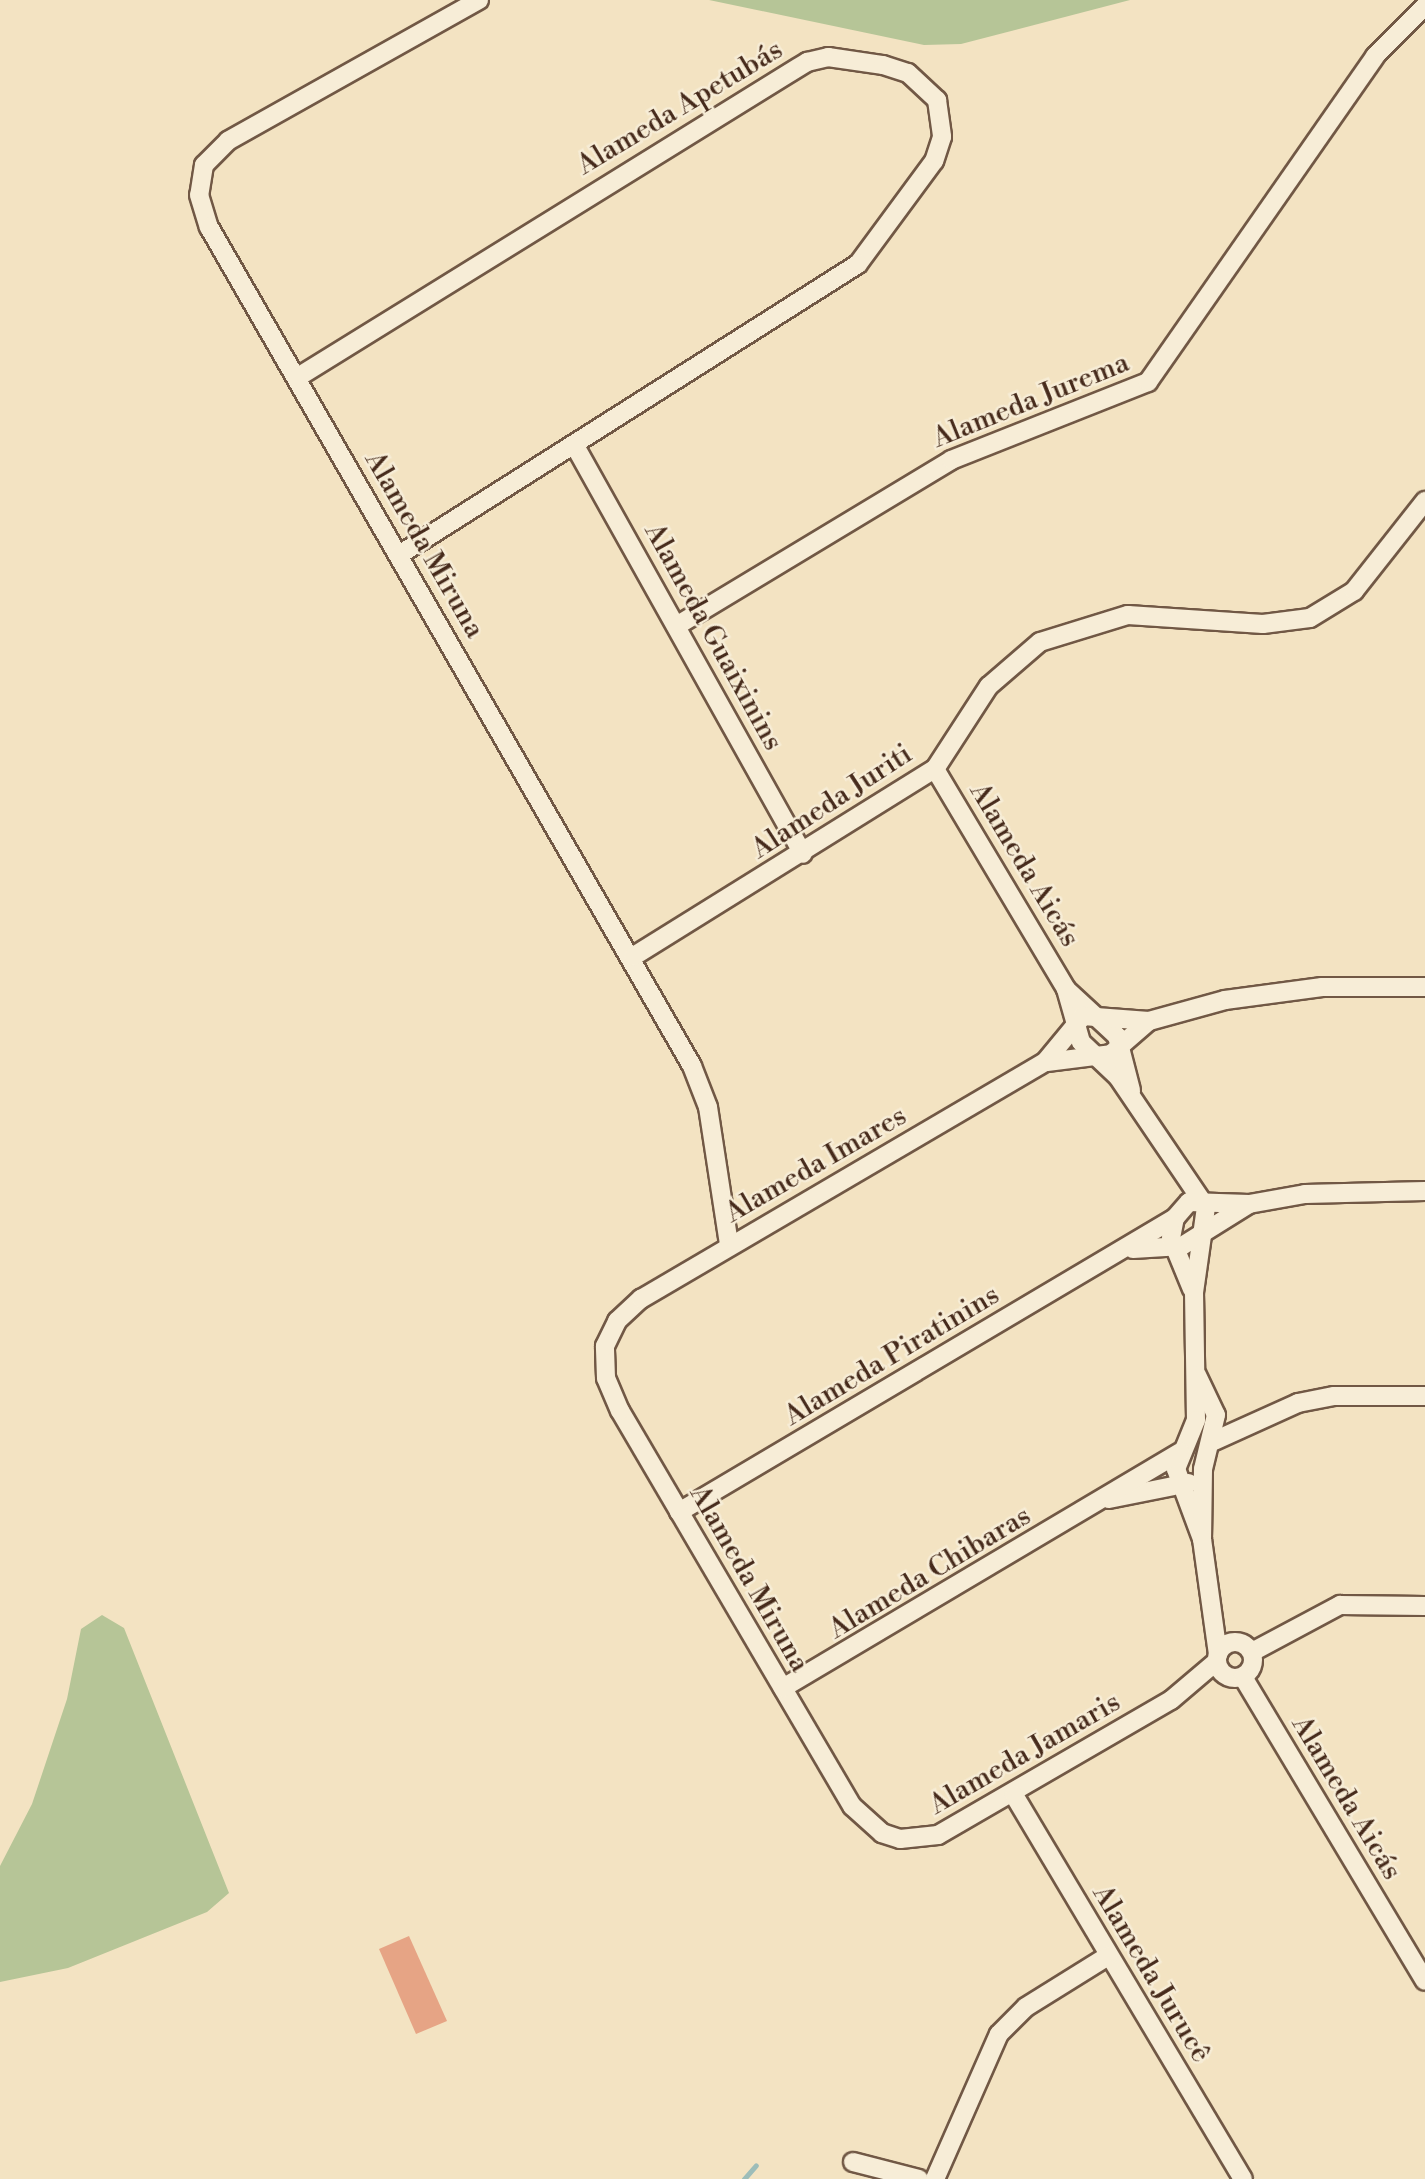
<!DOCTYPE html>
<html>
<head>
<meta charset="utf-8">
<style>
  body { margin:0 }
  #map { position:relative; width:1425px; height:2179px; overflow:hidden; background:#f3e3c2; font-family:"Libre Bodoni",serif }
  div>[style] { position:absolute }
  .green>* { inset:0; background:#b6c597 }
  .stream>* { height:5px; margin:-2.5px; padding:0 2.5px; transform-origin:2.5px; border-radius:2.5px; background:#9dbdb9 }
  .building>* { inset:0; background:#e6a485 }
  .roads { filter:drop-shadow(2px 0 #715845) drop-shadow(-2px 0 #715845) drop-shadow(0 2px #715845) drop-shadow(0 -2px #715845) }
  .street>* { height:18px; margin:-9px; padding:0 9px; transform-origin:9px; border-radius:9px; background:#f7edd7 }
  .street>.ring { margin:-9px; padding:0; box-sizing:content-box; background:none; border:18px solid #f7edd7; border-radius:50% }
  span { translate:-50% -50%; white-space:nowrap; text-align:center; line-height:1.15; -webkit-text-stroke:5px #f7edd7; paint-order:stroke }
  .street-label { font-size:28px; color:#462a1b }
</style>
</head>
<body>
<div id="map">
  <div class="green">
    <i style="clip-path:polygon(709px 0,1130px 0,961px 44px,924px 45px)"></i>
    <i style="clip-path:polygon(102px 1615px,124px 1628px,229px 1893px,207px 1912px,68px 1968px,0 1982px,0 1866px,32px 1804px,67px 1699px,81px 1629px)"></i>
  </div>
  <div class="stream">
    <i style="left:744px;top:2179px;width:18px;rotate:-49deg"></i>
  </div>
  <div class="building">
    <i style="clip-path:polygon(409px 1936px,447px 2021px,416px 2034px,379px 1949px)"></i>
  </div>
  <div class="roads">
    <div class="street">
      <i style="left:479px;top:0;width:288px;rotate:150.7deg"></i>
      <i style="left:228px;top:141px;width:34px;rotate:135deg"></i>
      <i style="left:204px;top:165px;width:30px;rotate:99deg"></i>
      <i style="left:199px;top:195px;width:34px;rotate:73deg"></i>
      <i style="left:209px;top:227px;width:968px;rotate:60.07deg"></i>
      <i style="left:692px;top:1066px;width:44px;rotate:68.7deg"></i>
      <i style="left:708px;top:1107px;width:140px;rotate:81.3deg"></i>
      <i style="left:298px;top:377px;width:599px;rotate:-31.75deg"></i>
      <i style="left:807px;top:62px;width:22px;rotate:-13deg"></i>
      <i style="left:828px;top:57px;width:56px;rotate:8.3deg"></i>
      <i style="left:883px;top:65px;width:26px;rotate:18deg"></i>
      <i style="left:908px;top:73px;width:40px;rotate:43deg"></i>
      <i style="left:937px;top:100px;width:37px;rotate:82deg"></i>
      <i style="left:942px;top:137px;width:25px;rotate:108deg"></i>
      <i style="left:934px;top:161px;width:128px;rotate:126.4deg"></i>
      <i style="left:858px;top:264px;width:543px;rotate:147.63deg"></i>
      <i style="left:575px;top:446px;width:467px;rotate:60.8deg"></i>
      <i style="left:678px;top:625px;width:319px;rotate:-31.1deg"></i>
      <i style="left:951px;top:460px;width:212px;rotate:-21.6deg"></i>
      <i style="left:1148px;top:382px;width:397px;rotate:-55.1deg"></i>
      <i style="left:1375px;top:56px;width:71px;rotate:-45deg"></i>
      <i style="left:935px;top:769px;width:256px;rotate:59.2deg"></i>
      <i style="left:1066px;top:989px;width:55px;rotate:74.2deg"></i>
      <i style="left:1081px;top:1042px;width:51px;rotate:43.4deg"></i>
      <i style="left:1118px;top:1077px;width:157px;rotate:55.9deg"></i>
      <i style="left:1206px;top:1207px;width:86px;rotate:98deg"></i>
      <i style="left:1194px;top:1292px;width:128px;rotate:89.1deg"></i>
      <i style="left:1196px;top:1420px;width:53px;rotate:112.2deg"></i>
      <i style="left:1176px;top:1469px;width:75px;rotate:69.6deg"></i>
      <i style="left:634px;top:956px;width:354px;rotate:-31.9deg"></i>
      <i style="left:935px;top:769px;width:99px;rotate:-57deg"></i>
      <i style="left:989px;top:686px;width:67px;rotate:-40.8deg"></i>
      <i style="left:1040px;top:642px;width:92px;rotate:-17.1deg"></i>
      <i style="left:1128px;top:615px;width:135px;rotate:3.8deg"></i>
      <i style="left:1263px;top:624px;width:47px;rotate:-7.3deg"></i>
      <i style="left:1310px;top:618px;width:52px;rotate:-31.5deg"></i>
      <i style="left:1354px;top:591px;width:115px;rotate:-51.7deg"></i>
      <i style="left:1066px;top:989px;width:69px;rotate:42.7deg"></i>
      <i style="left:1117px;top:1036px;width:56px;rotate:75.5deg"></i>
      <i style="left:1047px;top:1062px;width:64px;rotate:-7.1deg"></i>
      <i style="left:1111px;top:1054px;width:50px;rotate:-41deg"></i>
      <i style="left:1133px;top:1249px;width:49px;rotate:-3.5deg"></i>
      <i style="left:1182px;top:1246px;width:79px;rotate:-32.1deg"></i>
      <i style="left:1192px;top:1289px;width:55px;rotate:-112.4deg"></i>
      <i style="left:1171px;top:1238px;width:20px;rotate:-79deg"></i>
      <i style="left:1175px;top:1218px;width:21px;rotate:-49deg"></i>
      <i style="left:1189px;top:1202px;width:60px;rotate:1.9deg"></i>
      <i style="left:1249px;top:1204px;width:57px;rotate:-10.1deg"></i>
      <i style="left:1305px;top:1194px;width:120px;rotate:-1.4deg"></i>
      <i style="left:1197px;top:1375px;width:44px;rotate:64.6deg"></i>
      <i style="left:1216px;top:1415px;width:56px;rotate:103.5deg"></i>
      <i style="left:1203px;top:1469px;width:70px;rotate:90.8deg"></i>
      <i style="left:1202px;top:1539px;width:117px;rotate:82.1deg"></i>
      <i style="left:1214px;top:1441px;width:92px;rotate:-24.3deg"></i>
      <i style="left:1298px;top:1403px;width:37px;rotate:-11deg"></i>
      <i style="left:1334px;top:1396px;width:91px"></i>
      <i style="left:1109px;top:1499px;width:81px;rotate:-11.4deg"></i>
      <i style="left:679px;top:1512px;width:577px;rotate:-30.66deg"></i>
      <i class="ring" style="left:1217px;top:1642px;width:18px;height:18px"></i>
      <i style="left:1252px;top:1652px;width:100px;rotate:-28.1deg"></i>
      <i style="left:1340px;top:1605px;width:85px;rotate:0.7deg"></i>
      <i style="left:1217px;top:1661px;width:60px;rotate:139.7deg"></i>
      <i style="left:1171px;top:1700px;width:269px;rotate:149.9deg"></i>
      <i style="left:938px;top:1835px;width:38px;rotate:174deg"></i>
      <i style="left:900px;top:1839px;width:19px;rotate:-162deg"></i>
      <i style="left:882px;top:1833px;width:40px;rotate:-138deg"></i>
      <i style="left:852px;top:1806px;width:458px;rotate:-120.4deg"></i>
      <i style="left:620px;top:1411px;width:36px;rotate:-113deg"></i>
      <i style="left:606px;top:1378px;width:32px;rotate:-92deg"></i>
      <i style="left:605px;top:1346px;width:28px;rotate:-64deg"></i>
      <i style="left:617px;top:1321px;width:33px;rotate:-43deg"></i>
      <i style="left:641px;top:1299px;width:468px;rotate:-30.4deg"></i>
      <i style="left:1045px;top:1062px;width:60px;rotate:-50.4deg"></i>
      <i style="left:1083px;top:1016px;width:66px;rotate:4.3deg"></i>
      <i style="left:1149px;top:1021px;width:79px;rotate:-15.4deg"></i>
      <i style="left:1225px;top:1000px;width:98px;rotate:-7.6deg"></i>
      <i style="left:1322px;top:987px;width:103px"></i>
      <i style="left:1243px;top:1677px;width:354px;rotate:59.1deg"></i>
      <i style="left:783px;top:1688px;width:462px;rotate:-30.7deg"></i>
      <i style="left:1014px;top:1795px;width:447px;rotate:59.2deg"></i>
      <i style="left:853px;top:2162px;width:68px;rotate:14.4deg"></i>
      <i style="left:935px;top:2179px;width:158px;rotate:-66.2deg"></i>
      <i style="left:999px;top:2034px;width:38px;rotate:-45deg"></i>
      <i style="left:1026px;top:2007px;width:97px;rotate:-31.9deg"></i>
    </div>
  </div>
  <div class="street-label">
    <span style="left:680px;top:108px;rotate:-31deg">Alameda Apetubás</span>
    <span style="left:1031px;top:401px;rotate:-22deg">Alameda Jurema</span>
    <span style="left:424px;top:545px;rotate:60deg">Alameda Miruna</span>
    <span style="left:713px;top:637px;rotate:61deg">Alameda Guaixinins</span>
    <span style="left:832px;top:802px;rotate:-33deg">Alameda Juriti</span>
    <span style="left:1024px;top:865px;rotate:59deg">Alameda Aicás</span>
    <span style="left:816px;top:1165px;rotate:-30deg">Alameda Imares</span>
    <span style="left:892px;top:1356px;rotate:-31deg">Alameda Piratinins</span>
    <span style="left:930px;top:1573px;rotate:-31deg">Alameda Chibaras</span>
    <span style="left:749px;top:1579px;rotate:60deg">Alameda Miruna</span>
    <span style="left:1025px;top:1754px;rotate:-30deg">Alameda Jamaris</span>
    <span style="left:1346px;top:1798px;rotate:59deg">Alameda Aicás</span>
    <span style="left:1151px;top:1974px;rotate:59deg">Alameda Jurucê</span>
  </div>
</div>
</body>
</html>
